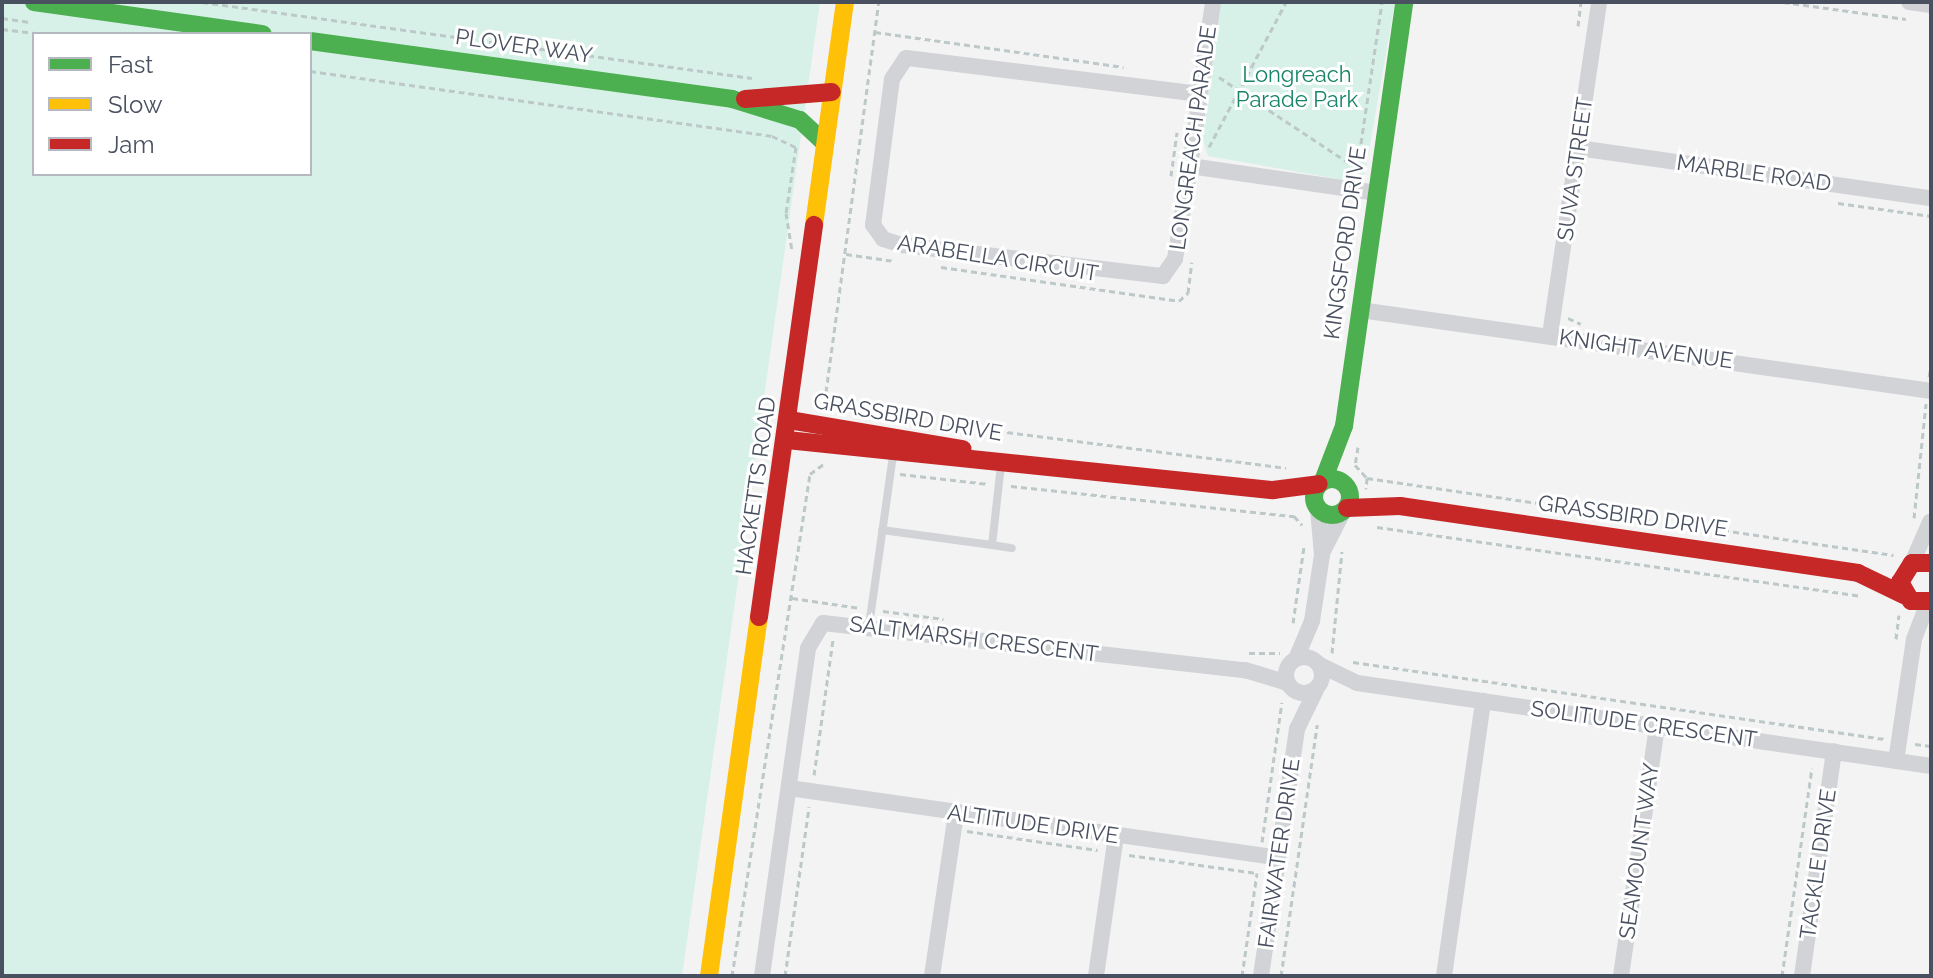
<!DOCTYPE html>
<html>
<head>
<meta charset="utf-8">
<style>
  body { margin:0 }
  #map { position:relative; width:1933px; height:978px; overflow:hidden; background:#f3f3f3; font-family:Raleway,sans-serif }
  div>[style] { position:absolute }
  .green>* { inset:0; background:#d8f1e8 }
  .path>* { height:3px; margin-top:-1.5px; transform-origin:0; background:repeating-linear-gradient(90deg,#bdc8c8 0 6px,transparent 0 10px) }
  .lane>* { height:8px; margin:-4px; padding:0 4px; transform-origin:4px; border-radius:4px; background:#d1d3d6 }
  .street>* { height:16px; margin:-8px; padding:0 8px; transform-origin:8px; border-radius:8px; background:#d1d3d6 }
  .street>.ring { margin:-8px; padding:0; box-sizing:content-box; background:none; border:16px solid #d1d3d6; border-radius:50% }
  .fast>* { height:18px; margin:-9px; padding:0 9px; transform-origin:9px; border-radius:9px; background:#4caf50 }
  .fast>.ring { margin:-9px; padding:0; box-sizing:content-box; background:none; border:18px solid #4caf50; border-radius:50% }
  .slow>* { height:18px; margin:-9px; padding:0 9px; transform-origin:9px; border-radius:9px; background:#ffc107 }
  .jam>* { height:18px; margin:-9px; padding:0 9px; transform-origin:9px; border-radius:9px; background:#c62828 }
  span { translate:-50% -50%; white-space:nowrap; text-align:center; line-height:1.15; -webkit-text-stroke:6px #fff; paint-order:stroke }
  .street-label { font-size:22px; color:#495060 }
  .park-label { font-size:22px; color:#178467 }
  .frame { position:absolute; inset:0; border:4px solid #495060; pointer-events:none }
  .legend { position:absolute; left:32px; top:32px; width:280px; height:144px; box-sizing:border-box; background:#fff; border:2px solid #b6b9bf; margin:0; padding:10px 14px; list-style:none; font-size:24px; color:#495060 }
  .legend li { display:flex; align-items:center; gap:16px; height:40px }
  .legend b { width:40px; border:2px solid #b6b9bf }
</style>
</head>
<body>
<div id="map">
  <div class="green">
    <i style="clip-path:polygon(evenodd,2px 2px,820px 2px,682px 976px,2px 976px,2px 2px,34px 34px,310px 34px,310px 174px,34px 174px,34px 34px)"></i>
    <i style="clip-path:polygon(1221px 2px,1395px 2px,1365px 174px,1349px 181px,1208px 156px,1202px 137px)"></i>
  </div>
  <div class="path">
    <i style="left:202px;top:2px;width:555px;rotate:7.87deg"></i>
    <i style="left:1783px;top:2px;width:124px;rotate:7.9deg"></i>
    <i style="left:2px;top:18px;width:28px;rotate:8deg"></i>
    <i style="left:1578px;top:26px;width:24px;rotate:-83deg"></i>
    <i style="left:2px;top:29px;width:39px;rotate:7deg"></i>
    <i style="left:875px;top:32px;width:251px;rotate:8deg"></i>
    <i style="left:310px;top:71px;width:467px;rotate:8deg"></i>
    <i style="left:772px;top:136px;width:26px;rotate:25deg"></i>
    <i style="left:796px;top:147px;width:67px;rotate:98.6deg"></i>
    <i style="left:786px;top:213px;width:39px;rotate:81deg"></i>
    <i style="left:1219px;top:77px;width:170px;rotate:33.5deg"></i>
    <i style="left:1209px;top:147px;width:164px;rotate:-62deg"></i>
    <i style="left:1358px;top:163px;width:163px;rotate:-81.5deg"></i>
    <i style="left:1171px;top:176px;width:44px;rotate:-82.2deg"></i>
    <i style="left:1838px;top:203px;width:94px;rotate:8deg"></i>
    <i style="left:846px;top:254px;width:49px;rotate:8.3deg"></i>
    <i style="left:941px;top:267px;width:240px;rotate:8.1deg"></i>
    <i style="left:1179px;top:301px;width:12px;rotate:-42deg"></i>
    <i style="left:1188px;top:293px;width:31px;rotate:-83deg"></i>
    <i style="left:1568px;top:318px;width:14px;rotate:25deg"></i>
    <i style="left:1929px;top:377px;width:10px;rotate:-79deg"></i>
    <i style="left:839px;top:409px;width:21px;rotate:-127deg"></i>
    <i style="left:826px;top:392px;width:394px;rotate:-82.3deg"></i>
    <i style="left:928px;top:422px;width:361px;rotate:7.3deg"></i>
    <i style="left:1358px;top:447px;width:18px;rotate:99deg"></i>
    <i style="left:1355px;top:465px;width:18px;rotate:47deg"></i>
    <i style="left:1367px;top:478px;width:11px;rotate:95deg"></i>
    <i style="left:900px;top:474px;width:89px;rotate:6.5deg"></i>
    <i style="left:1367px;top:478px;width:532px;rotate:8.33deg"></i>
    <i style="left:1011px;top:486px;width:285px;rotate:6.1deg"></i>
    <i style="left:1294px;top:516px;width:12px;rotate:48deg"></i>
    <i style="left:1914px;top:518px;width:115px;rotate:-84deg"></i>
    <i style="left:1377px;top:527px;width:488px;rotate:8.1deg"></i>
    <i style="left:792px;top:598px;width:69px;rotate:8.4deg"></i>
    <i style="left:883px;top:611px;width:61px;rotate:7.6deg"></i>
    <i style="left:1293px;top:623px;width:77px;rotate:-81.8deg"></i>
    <i style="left:1896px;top:639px;width:24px;rotate:-83deg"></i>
    <i style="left:1249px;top:653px;width:31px"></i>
    <i style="left:1332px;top:653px;width:102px;rotate:-84.4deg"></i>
    <i style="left:1353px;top:662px;width:537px;rotate:8.25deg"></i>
    <i style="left:1915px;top:744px;width:16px;rotate:7deg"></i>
    <i style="left:814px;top:775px;width:136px;rotate:-82deg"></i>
    <i style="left:967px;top:831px;width:132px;rotate:8.3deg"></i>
    <i style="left:1262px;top:842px;width:141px;rotate:-81.9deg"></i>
    <i style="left:1129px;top:855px;width:129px;rotate:8deg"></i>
    <i style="left:732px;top:976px;width:508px;rotate:-81.17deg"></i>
    <i style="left:810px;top:474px;width:19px;rotate:-36deg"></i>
    <i style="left:785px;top:976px;width:171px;rotate:-81.9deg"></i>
    <i style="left:1242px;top:976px;width:104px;rotate:-81.7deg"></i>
    <i style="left:1281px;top:976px;width:254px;rotate:-81.8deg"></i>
    <i style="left:1782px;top:976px;width:210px;rotate:-81.8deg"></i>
  </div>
  <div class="lane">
    <i style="left:882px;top:530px;width:111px;rotate:7.8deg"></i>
    <i style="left:992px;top:545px;width:81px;rotate:-83.6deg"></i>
    <i style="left:992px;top:545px;width:20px;rotate:9deg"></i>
    <i style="left:869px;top:626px;width:173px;rotate:-82deg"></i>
  </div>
  <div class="street">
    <i style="left:1909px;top:2px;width:22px;rotate:8deg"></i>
    <i style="left:1200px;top:94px;width:296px;rotate:-173deg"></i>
    <i style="left:906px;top:58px;width:25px;rotate:124deg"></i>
    <i style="left:892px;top:79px;width:147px;rotate:97.4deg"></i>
    <i style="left:873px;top:225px;width:17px;rotate:54deg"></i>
    <i style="left:883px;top:239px;width:20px;rotate:18deg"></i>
    <i style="left:902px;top:245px;width:263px;rotate:6.8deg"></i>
    <i style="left:1163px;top:276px;width:21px;rotate:-55deg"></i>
    <i style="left:1175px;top:259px;width:94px;rotate:-80.8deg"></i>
    <i style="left:1190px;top:166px;width:166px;rotate:-82deg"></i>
    <i style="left:1578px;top:148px;width:357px;rotate:8.1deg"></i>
    <i style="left:1190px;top:166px;width:189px;rotate:8.2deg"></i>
    <i style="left:1360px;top:310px;width:577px;rotate:8.07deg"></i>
    <i style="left:1550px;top:335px;width:337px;rotate:-81.6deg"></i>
    <i style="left:1322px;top:553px;width:46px;rotate:-62.9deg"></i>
    <i style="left:1912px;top:563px;width:45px;rotate:-66.3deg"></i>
    <i class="ring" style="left:1286px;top:657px;width:20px;height:20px"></i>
    <i style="left:1296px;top:659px;width:41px;rotate:-67.2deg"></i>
    <i style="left:1312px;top:621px;width:67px;rotate:-81.4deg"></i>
    <i style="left:1322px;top:555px;width:46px;rotate:-95deg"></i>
    <i style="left:1320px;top:665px;width:41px;rotate:25.9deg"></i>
    <i style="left:1357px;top:683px;width:580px;rotate:8.23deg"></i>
    <i style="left:1896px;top:761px;width:123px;rotate:-81.6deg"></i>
    <i style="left:1914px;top:639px;width:40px;rotate:-69deg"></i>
    <i style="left:789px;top:788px;width:494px;rotate:8.1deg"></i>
    <i style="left:762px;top:976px;width:331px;rotate:-82deg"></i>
    <i style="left:808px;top:648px;width:29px;rotate:-59deg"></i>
    <i style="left:823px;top:623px;width:425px;rotate:6.4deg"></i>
    <i style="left:1245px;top:670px;width:45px;rotate:16.8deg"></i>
    <i style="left:932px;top:976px;width:165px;rotate:-81.6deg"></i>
    <i style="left:1096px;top:976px;width:141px;rotate:-81.9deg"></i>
    <i style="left:1261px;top:976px;width:250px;rotate:-81.7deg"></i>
    <i style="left:1297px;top:729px;width:43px;rotate:-64deg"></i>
    <i style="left:1444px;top:976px;width:278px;rotate:-81.9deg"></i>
    <i style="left:1621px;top:976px;width:253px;rotate:-81.8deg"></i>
    <i style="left:1802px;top:976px;width:227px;rotate:-81.9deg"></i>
  </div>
  <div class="fast">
    <i style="left:34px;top:2px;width:231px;rotate:8deg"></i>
    <i style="left:310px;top:41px;width:426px;rotate:7.8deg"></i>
    <i style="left:732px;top:99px;width:71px;rotate:17.2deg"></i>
    <i style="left:800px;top:120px;width:34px;rotate:43deg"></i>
    <i class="ring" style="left:1314px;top:479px;width:18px;height:18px"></i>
    <i style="left:1323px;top:481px;width:59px;rotate:-69.1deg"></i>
    <i style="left:1344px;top:426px;width:428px;rotate:-81.9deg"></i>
  </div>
  <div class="slow">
    <i style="left:814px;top:225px;width:225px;rotate:-82.1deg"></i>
    <i style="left:709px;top:976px;width:362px;rotate:-82.1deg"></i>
  </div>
  <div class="jam">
    <i style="left:745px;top:99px;width:87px;rotate:-4.6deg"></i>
    <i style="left:789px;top:420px;width:176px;rotate:9.5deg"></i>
    <i style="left:787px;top:440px;width:489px;rotate:5.9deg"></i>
    <i style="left:1273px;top:490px;width:46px;rotate:-7.4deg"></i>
    <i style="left:1347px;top:508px;width:53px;rotate:-2.2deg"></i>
    <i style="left:1400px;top:506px;width:463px;rotate:8.3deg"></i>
    <i style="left:1858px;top:573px;width:51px;rotate:25.6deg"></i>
    <i style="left:1931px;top:563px;width:19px;rotate:180deg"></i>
    <i style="left:1912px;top:563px;width:22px;rotate:122deg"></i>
    <i style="left:1900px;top:582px;width:22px;rotate:60deg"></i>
    <i style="left:1911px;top:601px;width:20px"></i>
    <i style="left:759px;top:617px;width:396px;rotate:-82deg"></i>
  </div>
  <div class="street-label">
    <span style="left:524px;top:46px;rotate:8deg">PLOVER WAY</span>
    <span style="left:1193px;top:138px;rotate:-82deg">LONGREACH PARADE</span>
    <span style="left:1575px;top:169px;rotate:-82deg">SUVA STREET</span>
    <span style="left:1754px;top:173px;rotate:8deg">MARBLE ROAD</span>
    <span style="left:1345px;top:243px;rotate:-82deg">KINGSFORD DRIVE</span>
    <span style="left:998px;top:258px;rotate:9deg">ARABELLA CIRCUIT</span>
    <span style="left:1646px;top:349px;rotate:8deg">KNIGHT AVENUE</span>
    <span style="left:908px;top:417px;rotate:10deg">GRASSBIRD DRIVE</span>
    <span style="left:756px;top:486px;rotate:-82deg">HACKETTS ROAD</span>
    <span style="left:1633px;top:516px;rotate:8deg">GRASSBIRD DRIVE</span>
    <span style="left:974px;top:639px;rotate:7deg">SALTMARSH CRESCENT</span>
    <span style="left:1644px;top:724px;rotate:8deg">SOLITUDE CRESCENT</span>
    <span style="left:1033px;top:824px;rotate:8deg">ALTITUDE DRIVE</span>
    <span style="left:1639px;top:851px;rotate:-82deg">SEAMOUNT WAY</span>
    <span style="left:1279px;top:853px;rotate:-82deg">FAIRWATER DRIVE</span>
    <span style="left:1818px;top:864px;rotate:-82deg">TACKLE DRIVE</span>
  </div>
  <div class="park-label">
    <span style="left:1297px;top:87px">Longreach<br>Parade Park</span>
  </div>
  <div class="frame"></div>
  <ul class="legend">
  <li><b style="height:10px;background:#4caf50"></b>Fast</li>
  <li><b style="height:10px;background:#ffc107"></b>Slow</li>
  <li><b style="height:10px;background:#c62828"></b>Jam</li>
  </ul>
</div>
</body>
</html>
